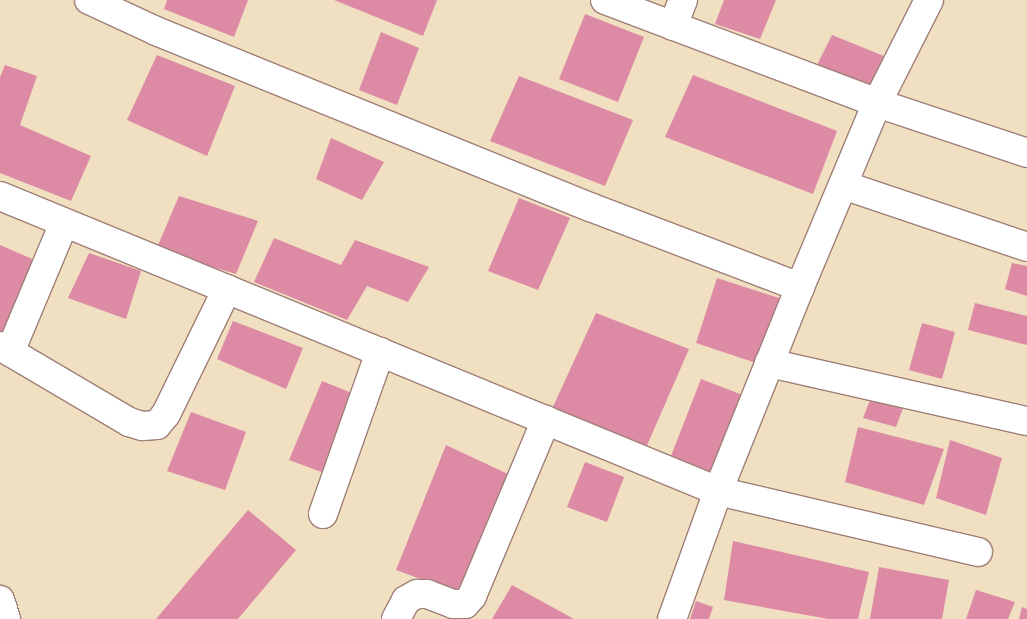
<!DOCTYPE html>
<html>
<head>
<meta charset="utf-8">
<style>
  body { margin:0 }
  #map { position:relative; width:1027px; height:619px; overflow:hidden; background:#f1dfc2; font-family:Mali,sans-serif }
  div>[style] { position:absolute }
  .building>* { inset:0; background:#dd8aa5 }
  .roads { filter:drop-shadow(1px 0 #9e7f76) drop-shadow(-1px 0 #9e7f76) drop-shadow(0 1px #9e7f76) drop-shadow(0 -1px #9e7f76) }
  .minor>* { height:28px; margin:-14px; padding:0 14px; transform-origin:14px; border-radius:14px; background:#fff }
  span { translate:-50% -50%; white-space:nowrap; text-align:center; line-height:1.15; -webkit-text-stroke:4px #f6f6f2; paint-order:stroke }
</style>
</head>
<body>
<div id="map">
  <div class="building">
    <i style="clip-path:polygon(167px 0,248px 0,234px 37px,164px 9px)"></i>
    <i style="clip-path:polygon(334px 0,437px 0,423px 36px)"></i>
    <i style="clip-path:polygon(724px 0,776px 0,760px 39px,715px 24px)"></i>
    <i style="clip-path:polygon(585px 14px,644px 37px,618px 102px,559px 79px)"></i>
    <i style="clip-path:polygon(381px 32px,419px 48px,397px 105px,359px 90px)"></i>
    <i style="clip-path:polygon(832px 35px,884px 56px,868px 88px,815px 69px)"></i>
    <i style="clip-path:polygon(157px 55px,235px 86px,207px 156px,127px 120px)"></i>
    <i style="clip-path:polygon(5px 65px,37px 76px,20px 125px,91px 156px,71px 201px,0 173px,0 77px)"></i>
    <i style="clip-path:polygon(693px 75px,837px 131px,813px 194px,665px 137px)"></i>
    <i style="clip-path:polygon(519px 76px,633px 120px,605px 186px,490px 141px)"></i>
    <i style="clip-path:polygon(331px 138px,384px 162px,362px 200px,316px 179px)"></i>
    <i style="clip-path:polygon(179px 196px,258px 221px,236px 274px,156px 250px)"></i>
    <i style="clip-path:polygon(519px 198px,570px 218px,538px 290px,488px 271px)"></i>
    <i style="clip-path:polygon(274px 238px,341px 265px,355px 240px,429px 267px,408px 302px,367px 286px,347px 320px,254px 282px)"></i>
    <i style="clip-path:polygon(0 245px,37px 261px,4px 334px,0 332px)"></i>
    <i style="clip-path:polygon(89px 253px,141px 271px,126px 319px,68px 298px)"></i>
    <i style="clip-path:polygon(1012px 263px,1027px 266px,1027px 296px,1005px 289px)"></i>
    <i style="clip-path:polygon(717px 278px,782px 299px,756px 363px,696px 343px)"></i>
    <i style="clip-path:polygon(975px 303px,1027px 316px,1027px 345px,968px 330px)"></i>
    <i style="clip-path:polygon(596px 313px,689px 349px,645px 450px,551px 411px)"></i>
    <i style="clip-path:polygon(233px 321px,303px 348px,286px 389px,217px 359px)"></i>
    <i style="clip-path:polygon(922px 323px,955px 332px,942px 379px,909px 370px)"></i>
    <i style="clip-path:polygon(701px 379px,748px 397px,714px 476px,669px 461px)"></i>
    <i style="clip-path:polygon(322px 381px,357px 395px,327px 474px,289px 460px)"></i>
    <i style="clip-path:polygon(872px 395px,906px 400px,896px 427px,863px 418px)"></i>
    <i style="clip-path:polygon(191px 412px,246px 432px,225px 490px,167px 471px)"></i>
    <i style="clip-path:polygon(858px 427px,944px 449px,924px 505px,845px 482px)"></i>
    <i style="clip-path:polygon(950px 440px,1002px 458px,986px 515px,936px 498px)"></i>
    <i style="clip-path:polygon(446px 445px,510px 475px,462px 594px,396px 570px)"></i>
    <i style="clip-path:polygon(585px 462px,624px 477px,607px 522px,567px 507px)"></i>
    <i style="clip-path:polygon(248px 510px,296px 550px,238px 619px,156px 619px)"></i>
    <i style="clip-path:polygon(733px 541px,869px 572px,858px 619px,828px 619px,724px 600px)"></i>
    <i style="clip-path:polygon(879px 567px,949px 580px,942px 619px,870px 619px)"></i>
    <i style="clip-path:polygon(512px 585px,574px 619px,492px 619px)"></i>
    <i style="clip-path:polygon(976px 590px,1015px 602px,1008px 619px,966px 619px)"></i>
    <i style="clip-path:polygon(696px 601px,713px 607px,709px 619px,690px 619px)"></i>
    <i style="clip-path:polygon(1022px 607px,1027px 609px,1027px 619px,1019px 619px)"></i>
  </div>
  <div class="roads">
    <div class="minor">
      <i style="left:89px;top:0;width:74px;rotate:24.8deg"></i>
      <i style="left:156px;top:31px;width:468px;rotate:22.1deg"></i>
      <i style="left:590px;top:207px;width:225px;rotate:20.9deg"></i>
      <i style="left:605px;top:0;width:291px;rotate:20.7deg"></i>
      <i style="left:877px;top:103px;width:158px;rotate:18.4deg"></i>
      <i style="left:673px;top:26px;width:28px;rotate:-69deg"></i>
      <i style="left:843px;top:185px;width:194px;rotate:18.6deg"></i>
      <i style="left:0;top:196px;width:776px;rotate:22.34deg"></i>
      <i style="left:718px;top:491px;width:267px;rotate:13.2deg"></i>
      <i style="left:0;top:346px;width:150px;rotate:30.5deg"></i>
      <i style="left:129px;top:422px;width:14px;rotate:17deg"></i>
      <i style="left:142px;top:426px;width:15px;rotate:-4deg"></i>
      <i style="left:157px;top:425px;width:14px;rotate:-51deg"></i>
      <i style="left:166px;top:414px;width:139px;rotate:-64deg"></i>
      <i style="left:10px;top:352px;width:140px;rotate:-67.3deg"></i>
      <i style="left:769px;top:363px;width:264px;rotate:12.7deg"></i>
      <i style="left:323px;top:514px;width:172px;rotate:-70.6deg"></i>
      <i style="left:0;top:600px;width:20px;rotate:72deg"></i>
      <i style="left:396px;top:619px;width:21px;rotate:-62deg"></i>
      <i style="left:406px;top:600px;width:13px;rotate:-29deg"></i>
      <i style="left:417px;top:594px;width:10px"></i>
      <i style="left:427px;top:594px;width:28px;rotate:21deg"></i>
      <i style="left:453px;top:604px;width:12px"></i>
      <i style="left:465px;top:604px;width:11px;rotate:-49deg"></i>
      <i style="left:472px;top:596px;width:191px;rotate:-67.2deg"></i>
      <i style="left:672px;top:619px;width:136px;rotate:-70.2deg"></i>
      <i style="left:718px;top:491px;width:220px;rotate:-68.1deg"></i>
      <i style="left:800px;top:287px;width:199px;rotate:-67.3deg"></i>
      <i style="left:877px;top:103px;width:115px;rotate:-63.2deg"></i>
    </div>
  </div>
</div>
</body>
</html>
